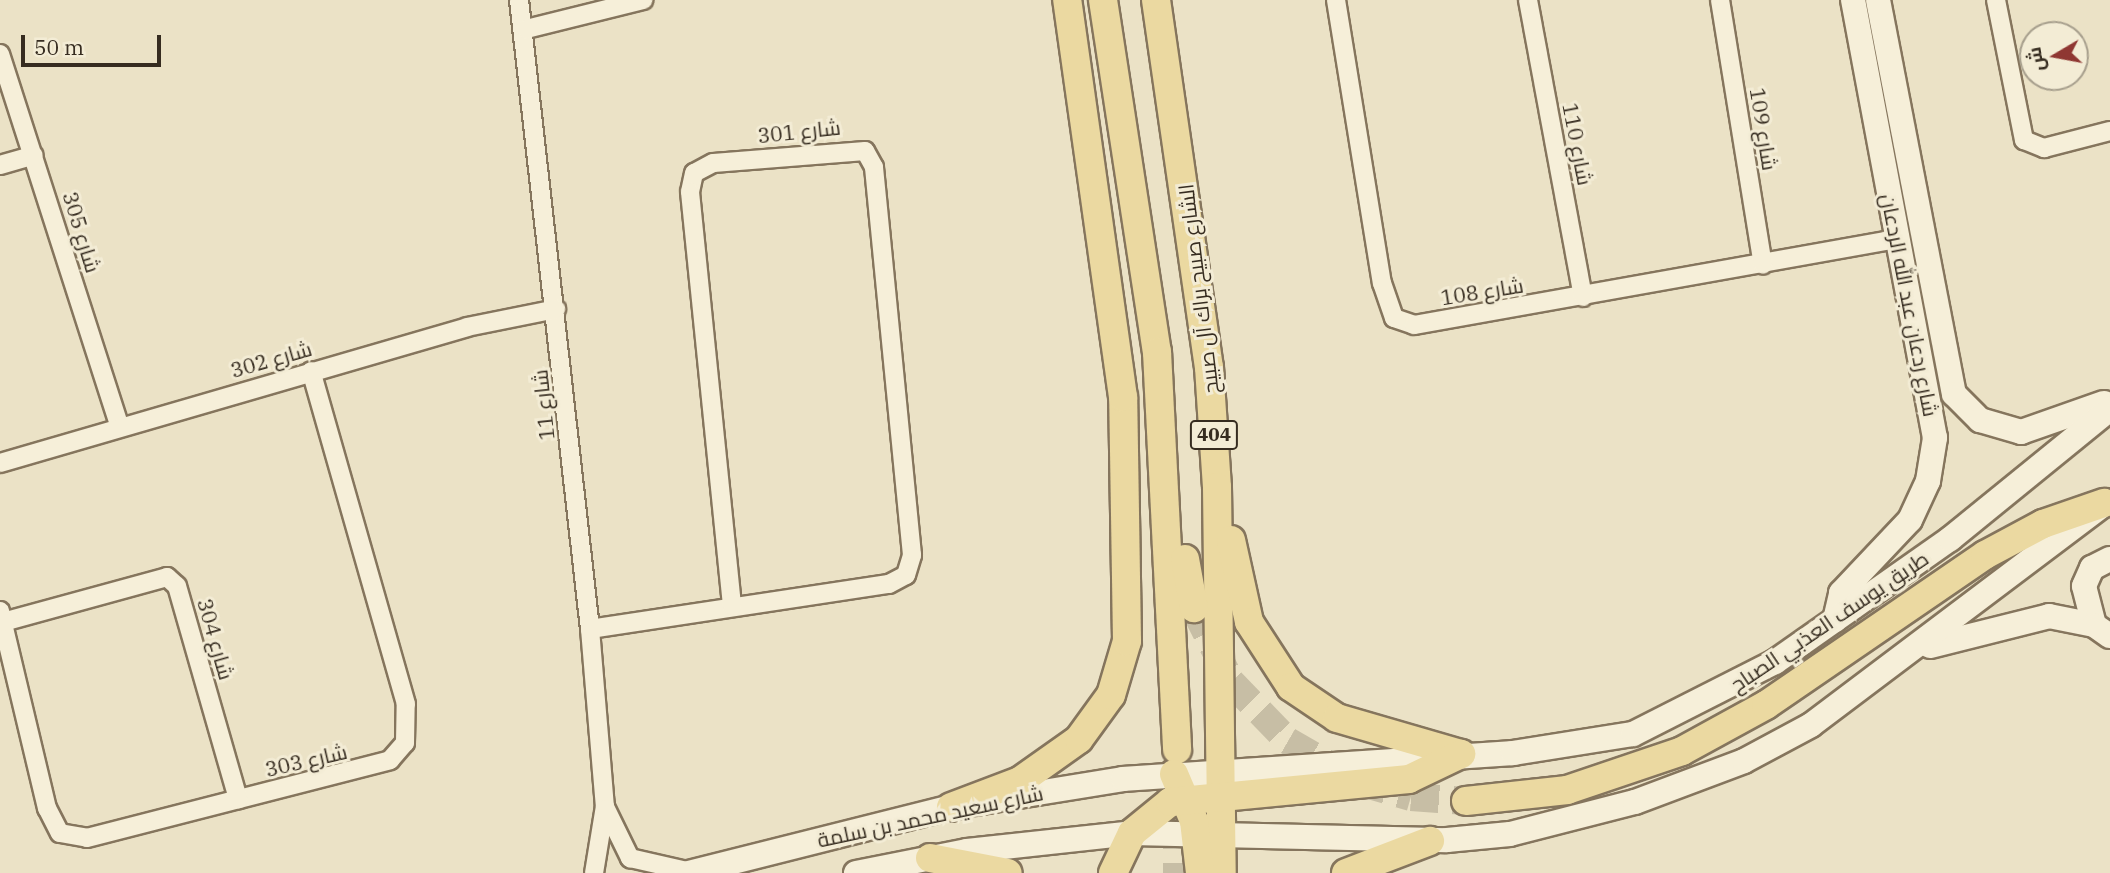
<!DOCTYPE html>
<html>
<head>
<meta charset="utf-8">
<style>
  body { margin:0 }
  #map { position:relative; width:2110px; height:873px; overflow:hidden; background:#ebe2c6; font-family:"IBM Plex Serif",Cairo,serif }
  div>[style] { position:absolute }
  .primary-tunnel>* { height:28px; margin-top:-14px; transform-origin:0; background:repeating-linear-gradient(90deg,#c7bea5 0 28px,transparent 0 42px) }
  .roads { filter:drop-shadow(2px 0 #85755d) drop-shadow(-2px 0 #85755d) drop-shadow(0 2px #85755d) drop-shadow(0 -2px #85755d) }
  .street>* { height:18px; margin:-9px; padding:0 9px; transform-origin:9px; border-radius:9px; background:#f6efd9 }
  .secondary>* { height:24px; margin:-12px; padding:0 12px; transform-origin:12px; border-radius:12px; background:#f6efd9 }
  .primary>* { height:28px; margin:-14px; padding:0 14px; transform-origin:14px; border-radius:14px; background:#ebd9a1 }
  span { translate:-50% -50%; white-space:nowrap; text-align:center; line-height:1.15; -webkit-text-stroke:6px #f3ecd5; paint-order:stroke }
  .shield-label span { padding:2px 5px; background:#f3ecd5; border:2px solid; border-radius:5px; -webkit-text-stroke-width:0 }
  .shield-label { font-size:19px; color:#362c20; font-weight:700 }
  .street-label { font-size:21px; color:#362c20 }
  .north { position:absolute; left:2019px; top:21px; width:70px; height:70px; box-sizing:border-box; background:#f3ecd5; border:2px solid #a79f8d; border-radius:50%; rotate:260deg; font-size:19px; font-weight:700; line-height:28px; text-align:center; color:#362c20 }
  .north::after { content:''; display:block; margin:auto; width:24px; height:32px; background:#8f3732; clip-path:polygon(50% 0,100% 100%,50% 72%,0 100%) }
  .scale { position:absolute; left:21px; top:35px; width:140px; height:32px; box-sizing:border-box; border:4px solid #362c20; border-top:0; padding-left:9px; font-size:21px; line-height:24px; white-space:nowrap; color:#362c20; -webkit-text-stroke:5px #f3ecd5; paint-order:stroke }
</style>
</head>
<body>
<div id="map">
  <div class="primary-tunnel">
    <i style="left:1194px;top:608px;width:83px;rotate:63.4deg"></i>
    <i style="left:1231px;top:682px;width:82px;rotate:46deg"></i>
    <i style="left:1288px;top:741px;width:82px;rotate:30deg"></i>
    <i style="left:1359px;top:782px;width:54px;rotate:16.1deg"></i>
    <i style="left:1411px;top:797px;width:55px;rotate:4.2deg"></i>
    <i style="left:1177px;top:779px;width:94px;rotate:90deg"></i>
  </div>
  <div class="roads">
    <div class="street">
      <i style="left:519px;top:0;width:633px;rotate:83.56deg"></i>
      <i style="left:590px;top:629px;width:178px;rotate:85.2deg"></i>
      <i style="left:605px;top:806px;width:68px;rotate:99.3deg"></i>
      <i style="left:1336px;top:0;width:287px;rotate:80.8deg"></i>
      <i style="left:1382px;top:283px;width:37px;rotate:71deg"></i>
      <i style="left:1394px;top:318px;width:21px;rotate:19deg"></i>
      <i style="left:1414px;top:325px;width:489px;rotate:-10.1deg"></i>
      <i style="left:1528px;top:0;width:302px;rotate:79.5deg"></i>
      <i style="left:1720px;top:0;width:268px;rotate:80.8deg"></i>
      <i style="left:1996px;top:0;width:143px;rotate:78.7deg"></i>
      <i style="left:2024px;top:140px;width:22px;rotate:22deg"></i>
      <i style="left:2044px;top:148px;width:68px;rotate:-14.4deg"></i>
      <i style="left:526px;top:29px;width:121px;rotate:-13.9deg"></i>
      <i style="left:0;top:54px;width:390px;rotate:72.2deg"></i>
      <i style="left:0;top:165px;width:35px;rotate:-16deg"></i>
      <i style="left:0;top:463px;width:486px;rotate:-16.2deg"></i>
      <i style="left:467px;top:327px;width:91px;rotate:-11.4deg"></i>
      <i style="left:0;top:611px;width:203px;rotate:76.6deg"></i>
      <i style="left:47px;top:808px;width:28px;rotate:63deg"></i>
      <i style="left:60px;top:833px;width:27px;rotate:10deg"></i>
      <i style="left:87px;top:838px;width:313px;rotate:-14.4deg"></i>
      <i style="left:390px;top:760px;width:23px;rotate:-49deg"></i>
      <i style="left:405px;top:743px;width:39px;rotate:-89deg"></i>
      <i style="left:406px;top:704px;width:346px;rotate:-105.9deg"></i>
      <i style="left:3px;top:622px;width:170px;rotate:-15.3deg"></i>
      <i style="left:167px;top:577px;width:13px;rotate:42deg"></i>
      <i style="left:177px;top:586px;width:222px;rotate:74deg"></i>
      <i style="left:590px;top:629px;width:302px;rotate:-8.6deg"></i>
      <i style="left:889px;top:584px;width:19px;rotate:-28deg"></i>
      <i style="left:906px;top:575px;width:21px;rotate:-73deg"></i>
      <i style="left:912px;top:555px;width:390px;rotate:-95.6deg"></i>
      <i style="left:874px;top:167px;width:18px;rotate:-119deg"></i>
      <i style="left:865px;top:151px;width:152px;rotate:175.5deg"></i>
      <i style="left:713px;top:163px;width:21px;rotate:152deg"></i>
      <i style="left:694px;top:173px;width:19px;rotate:102deg"></i>
      <i style="left:690px;top:192px;width:416px;rotate:84.2deg"></i>
      <i style="left:606px;top:809px;width:55px;rotate:63.9deg"></i>
      <i style="left:630px;top:858px;width:63px;rotate:12.9deg"></i>
    </div>
    <div class="secondary">
      <i style="left:1878px;top:0;width:401px;rotate:79.1deg"></i>
      <i style="left:1954px;top:394px;width:37px;rotate:45deg"></i>
      <i style="left:1980px;top:420px;width:43px;rotate:16.3deg"></i>
      <i style="left:2021px;top:432px;width:88px;rotate:-19.3deg"></i>
      <i style="left:1835px;top:620px;width:28px;rotate:-77deg"></i>
      <i style="left:1841px;top:593px;width:100px;rotate:-46.6deg"></i>
      <i style="left:1910px;top:520px;width:43px;rotate:-65.2deg"></i>
      <i style="left:1928px;top:481px;width:44px;rotate:-80.8deg"></i>
      <i style="left:1935px;top:438px;width:446px;rotate:-100.6deg"></i>
      <i style="left:2094px;top:625px;width:40px;rotate:-104.4deg"></i>
      <i style="left:2084px;top:586px;width:20px;rotate:-66deg"></i>
      <i style="left:2092px;top:568px;width:20px;rotate:-27deg"></i>
      <i style="left:1930px;top:646px;width:123px;rotate:-14.1deg"></i>
      <i style="left:2049px;top:616px;width:46px;rotate:11.3deg"></i>
      <i style="left:2094px;top:625px;width:19px;rotate:35deg"></i>
      <i style="left:689px;top:873px;width:270px;rotate:-14.1deg"></i>
      <i style="left:951px;top:807px;width:174px;rotate:-9.2deg"></i>
      <i style="left:1123px;top:779px;width:391px;rotate:-3.8deg"></i>
      <i style="left:1513px;top:753px;width:121px;rotate:-9deg"></i>
      <i style="left:1633px;top:734px;width:159px;rotate:-26.9deg"></i>
      <i style="left:1775px;top:662px;width:214px;rotate:-35.1deg"></i>
      <i style="left:1950px;top:539px;width:206px;rotate:-39.1deg"></i>
      <i style="left:856px;top:873px;width:113px;rotate:-11.2deg"></i>
      <i style="left:967px;top:851px;width:166px;rotate:-6.2deg"></i>
      <i style="left:1132px;top:833px;width:315px;rotate:1.3deg"></i>
      <i style="left:1447px;top:840px;width:63px;rotate:-5.4deg"></i>
      <i style="left:1510px;top:834px;width:129px;rotate:-14.4deg"></i>
      <i style="left:1635px;top:802px;width:116px;rotate:-20.6deg"></i>
      <i style="left:1744px;top:761px;width:76px;rotate:-28.2deg"></i>
      <i style="left:1811px;top:725px;width:361px;rotate:-37deg"></i>
    </div>
    <div class="primary">
      <i style="left:1103px;top:0;width:356px;rotate:81.3deg"></i>
      <i style="left:1157px;top:352px;width:398px;rotate:87.1deg"></i>
      <i style="left:1156px;top:0;width:371px;rotate:81.8deg"></i>
      <i style="left:1209px;top:367px;width:120px;rotate:86.2deg"></i>
      <i style="left:1217px;top:487px;width:386px;rotate:89.3deg"></i>
      <i style="left:1231px;top:540px;width:84px;rotate:77.6deg"></i>
      <i style="left:1249px;top:622px;width:77px;rotate:57.1deg"></i>
      <i style="left:1291px;top:687px;width:55px;rotate:34deg"></i>
      <i style="left:1337px;top:718px;width:129px;rotate:16.2deg"></i>
      <i style="left:1185px;top:559px;width:50px;rotate:79.6deg"></i>
      <i style="left:1174px;top:774px;width:51px;rotate:66.9deg"></i>
      <i style="left:1194px;top:821px;width:52px;rotate:83.4deg"></i>
      <i style="left:1466px;top:801px;width:102px;rotate:-6.2deg"></i>
      <i style="left:1567px;top:790px;width:121px;rotate:-18.7deg"></i>
      <i style="left:1682px;top:751px;width:96px;rotate:-28.7deg"></i>
      <i style="left:1766px;top:705px;width:265px;rotate:-34.4deg"></i>
      <i style="left:1985px;top:555px;width:66px;rotate:-28.1deg"></i>
      <i style="left:2043px;top:524px;width:65px;rotate:-19deg"></i>
      <i style="left:951px;top:807px;width:74px;rotate:-20.6deg"></i>
      <i style="left:1020px;top:781px;width:72px;rotate:-35.4deg"></i>
      <i style="left:1079px;top:739px;width:54px;rotate:-54deg"></i>
      <i style="left:1111px;top:695px;width:56px;rotate:-73.5deg"></i>
      <i style="left:1127px;top:641px;width:244px;rotate:-90.9deg"></i>
      <i style="left:1123px;top:397px;width:401px;rotate:-98deg"></i>
      <i style="left:930px;top:858px;width:79px;rotate:10.9deg"></i>
      <i style="left:1113px;top:873px;width:44px;rotate:-64.6deg"></i>
      <i style="left:1132px;top:833px;width:49px;rotate:-39.2deg"></i>
      <i style="left:1170px;top:802px;width:240px;rotate:-5.5deg"></i>
      <i style="left:1409px;top:779px;width:58px;rotate:-25.7deg"></i>
      <i style="left:1346px;top:873px;width:90px;rotate:-20.9deg"></i>
    </div>
  </div>
  <div class="shield-label">
    <span style="left:1214px;top:435px">404</span>
  </div>
  <div class="street-label">
    <span style="left:1764px;top:129px;rotate:81deg">شارع 109</span>
    <span style="left:799px;top:131px;rotate:-6deg">شارع 301</span>
    <span style="left:1578px;top:144px;rotate:79deg">شارع 110</span>
    <span style="left:82px;top:232px;rotate:73deg">شارع 305</span>
    <span style="left:1198px;top:289px;rotate:-97deg">الشارع صبيح براك آل صبيح</span>
    <span style="left:1482px;top:291px;rotate:-9deg">شارع 108</span>
    <span style="left:1910px;top:305px;rotate:79deg">شارع ردعان عبد الله الردعان</span>
    <span style="left:271px;top:359px;rotate:-16deg">شارع 302</span>
    <span style="left:543px;top:405px;rotate:-96deg">شارع 11</span>
    <span style="left:1829px;top:621px;rotate:-34deg">طريق يوسف العذبي الصباح</span>
    <span style="left:216px;top:639px;rotate:74deg">شارع 304</span>
    <span style="left:306px;top:760px;rotate:-13deg">شارع 303</span>
    <span style="left:930px;top:816px;rotate:-12deg">شارع سعيد محمد بن سلمة</span>
  </div>
  <div class="north">ش</div>
  <div class="scale">50 m</div>
</div>
</body>
</html>
